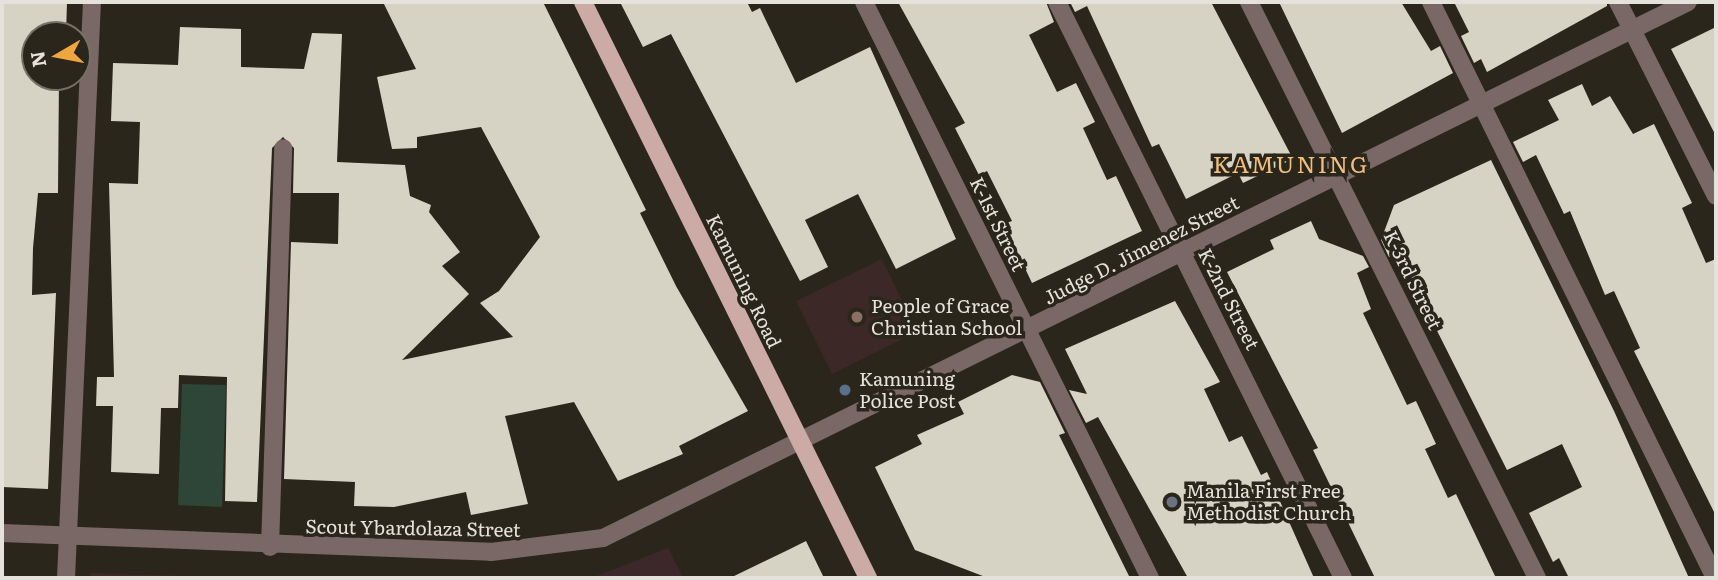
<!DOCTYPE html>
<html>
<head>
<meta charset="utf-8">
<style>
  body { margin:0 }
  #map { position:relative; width:1718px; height:580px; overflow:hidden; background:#2a261b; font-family:Literata,serif }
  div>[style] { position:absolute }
  .industrial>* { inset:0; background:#3c282a }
  .education>* { inset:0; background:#3c2827 }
  .green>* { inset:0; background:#2e4638 }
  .building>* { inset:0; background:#d7d3c4 }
  .minor>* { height:18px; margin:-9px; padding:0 9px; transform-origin:9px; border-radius:9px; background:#796866 }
  .major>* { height:18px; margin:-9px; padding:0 9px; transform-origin:9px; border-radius:9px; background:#ccaaa6 }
  .dots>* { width:19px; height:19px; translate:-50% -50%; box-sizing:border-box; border:4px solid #2a261b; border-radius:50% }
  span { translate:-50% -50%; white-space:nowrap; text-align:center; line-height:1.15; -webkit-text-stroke:7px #2a261b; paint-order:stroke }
  .street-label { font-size:19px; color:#e5e2db }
  .poi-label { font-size:19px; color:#e5e2db }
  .left { translate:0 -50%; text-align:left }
  .quarter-label { font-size:23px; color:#f1be7e; letter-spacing:2px }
  .frame { position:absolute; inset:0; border:4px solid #e5e2db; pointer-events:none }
  .north { position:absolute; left:21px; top:21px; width:70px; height:70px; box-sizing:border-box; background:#2a261b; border:2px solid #757168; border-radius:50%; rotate:260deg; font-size:19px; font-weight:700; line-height:28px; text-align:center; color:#e5e2db }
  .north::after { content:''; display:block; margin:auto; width:24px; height:32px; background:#f0a63f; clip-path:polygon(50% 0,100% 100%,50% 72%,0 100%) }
</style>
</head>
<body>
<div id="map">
  <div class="industrial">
    <i style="clip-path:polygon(668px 548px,683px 578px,591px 578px)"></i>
  </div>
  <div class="education">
    <i style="clip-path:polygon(882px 259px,917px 332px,832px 374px,796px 301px)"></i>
    <i style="clip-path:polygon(90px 573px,253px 578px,90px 578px)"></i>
  </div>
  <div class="green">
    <i style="clip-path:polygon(182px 384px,226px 385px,222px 507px,178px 505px)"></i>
  </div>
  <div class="building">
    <i style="clip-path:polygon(2px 2px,67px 2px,66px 35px,35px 35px,35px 77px,59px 77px,58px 193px,38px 193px,33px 248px,32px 295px,56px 293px,48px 489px,2px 487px)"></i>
    <i style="clip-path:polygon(383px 2px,543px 2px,646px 210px,640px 213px,676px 286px,748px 411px,679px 446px,683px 454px,618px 481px,574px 402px,505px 416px,528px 504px,471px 515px,466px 492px,394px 507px,354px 506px,355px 482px,284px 479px,291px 242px,338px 244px,339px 193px,293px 193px,294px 148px,283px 137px,272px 148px,257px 502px,225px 501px,227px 377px,179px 375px,178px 408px,161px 408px,159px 474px,111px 472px,113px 406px,96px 406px,97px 377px,114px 377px,109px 183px,138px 184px,140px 122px,111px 121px,113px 63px,178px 65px,180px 27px,241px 29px,241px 67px,304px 69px,312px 33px,342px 34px,337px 162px,405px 165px,410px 196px,431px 205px,429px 212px,460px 252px,442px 266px,469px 294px,402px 360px,513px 337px,480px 303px,499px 291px,540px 237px,481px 127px,417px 137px,417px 148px,392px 149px,377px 77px,416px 69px)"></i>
    <i style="clip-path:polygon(620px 2px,747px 2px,752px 12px,760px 8px,796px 83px,870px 47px,956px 239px,896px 269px,858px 194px,805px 220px,828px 267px,800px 281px,671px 34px,643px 47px)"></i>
    <i style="clip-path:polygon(898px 2px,1046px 2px,1054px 22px,1029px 35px,1057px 92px,1076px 83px,1095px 122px,1083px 128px,1107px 180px,1116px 176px,1142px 231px,1032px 283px,1004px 224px,1012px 221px,987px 171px,979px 175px,955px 128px,965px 123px)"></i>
    <i style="clip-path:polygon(1070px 2px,1211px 2px,1293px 159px,1243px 183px,1238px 173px,1186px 199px,1159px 144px,1152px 147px,1087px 6px,1075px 12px)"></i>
    <i style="clip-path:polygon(1279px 2px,1401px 2px,1431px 51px,1440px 46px,1453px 73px,1342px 133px)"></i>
    <i style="clip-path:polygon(1454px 2px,1607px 2px,1607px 6px,1487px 72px,1481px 59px,1474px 63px,1461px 36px,1469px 32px)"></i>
    <i style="clip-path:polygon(1716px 27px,1716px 136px,1671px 49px)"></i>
    <i style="clip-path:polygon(1582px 84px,1592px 106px,1610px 96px,1633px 134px,1654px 124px,1692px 203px,1682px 208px,1706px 263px,1716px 259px,1716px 516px,1634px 351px,1640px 348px,1614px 291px,1605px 295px,1570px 211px,1564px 214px,1536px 155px,1523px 162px,1513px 142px,1559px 120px,1548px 100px)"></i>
    <i style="clip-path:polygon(1491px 160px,1614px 411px,1689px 578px,1569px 578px,1559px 558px,1553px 562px,1529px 513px,1582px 487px,1562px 444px,1507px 470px,1398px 253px,1389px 257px,1381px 240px,1394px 205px)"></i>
    <i style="clip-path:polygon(1311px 221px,1319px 239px,1363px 256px,1369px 267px,1357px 273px,1371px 309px,1363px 313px,1407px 405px,1416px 401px,1436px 444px,1425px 449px,1448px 498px,1456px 494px,1496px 578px,1375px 578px,1313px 450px,1318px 448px,1227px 272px,1274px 249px,1270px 240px)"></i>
    <i style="clip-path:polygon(1175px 301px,1220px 382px,1204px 389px,1229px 442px,1242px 436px,1261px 475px,1267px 472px,1314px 578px,1188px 578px,1098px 417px,1086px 423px,1069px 390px,1087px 394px,1065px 349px)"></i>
    <i style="clip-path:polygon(1012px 375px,1040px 382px,1065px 433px,1059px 435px,1130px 578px,988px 578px,915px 550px,875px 467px,922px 444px,917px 435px,964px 414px,958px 402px)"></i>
    <i style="clip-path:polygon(806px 541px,824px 578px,730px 578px,788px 550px)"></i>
  </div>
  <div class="minor">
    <i style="left:864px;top:2px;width:643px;rotate:63.59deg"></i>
    <i style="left:1057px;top:2px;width:643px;rotate:63.59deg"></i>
    <i style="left:1249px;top:2px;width:644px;rotate:63.43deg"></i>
    <i style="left:1431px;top:2px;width:642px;rotate:63.75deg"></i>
    <i style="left:1618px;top:2px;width:217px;rotate:63.2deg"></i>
    <i style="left:2px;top:533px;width:489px;rotate:2.2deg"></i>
    <i style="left:491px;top:552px;width:113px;rotate:-7.1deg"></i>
    <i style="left:603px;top:538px;width:1210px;rotate:-26.29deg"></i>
    <i style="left:270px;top:547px;width:399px;rotate:-88.1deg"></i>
    <i style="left:66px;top:578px;width:577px;rotate:-87.42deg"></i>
  </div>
  <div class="major">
    <i style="left:583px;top:2px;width:643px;rotate:63.67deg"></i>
  </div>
  <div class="dots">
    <i style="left:857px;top:317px;background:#8d6e63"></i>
    <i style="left:845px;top:390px;background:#5c6f8a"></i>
    <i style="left:1172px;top:502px;background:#6b7280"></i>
  </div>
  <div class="street-label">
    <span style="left:998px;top:224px;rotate:64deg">K-1st Street</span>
    <span style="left:1141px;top:250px;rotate:-27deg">Judge D. Jimenez Street</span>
    <span style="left:1413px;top:280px;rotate:64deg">K-3rd Street</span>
    <span style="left:744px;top:281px;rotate:64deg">Kamuning Road</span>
    <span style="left:1229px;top:299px;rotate:63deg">K-2nd Street</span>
    <span style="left:413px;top:528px;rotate:1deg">Scout Ybardolaza Street</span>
  </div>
  <div class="poi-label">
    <span class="left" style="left:871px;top:317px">People of Grace<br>Christian School</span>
    <span class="left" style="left:859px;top:390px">Kamuning<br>Police Post</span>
    <span class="left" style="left:1186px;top:502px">Manila First Free<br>Methodist Church</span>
  </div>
  <div class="quarter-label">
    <span style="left:1291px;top:163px">KAMUNING</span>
  </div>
  <div class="frame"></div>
  <div class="north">N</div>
</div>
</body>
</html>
